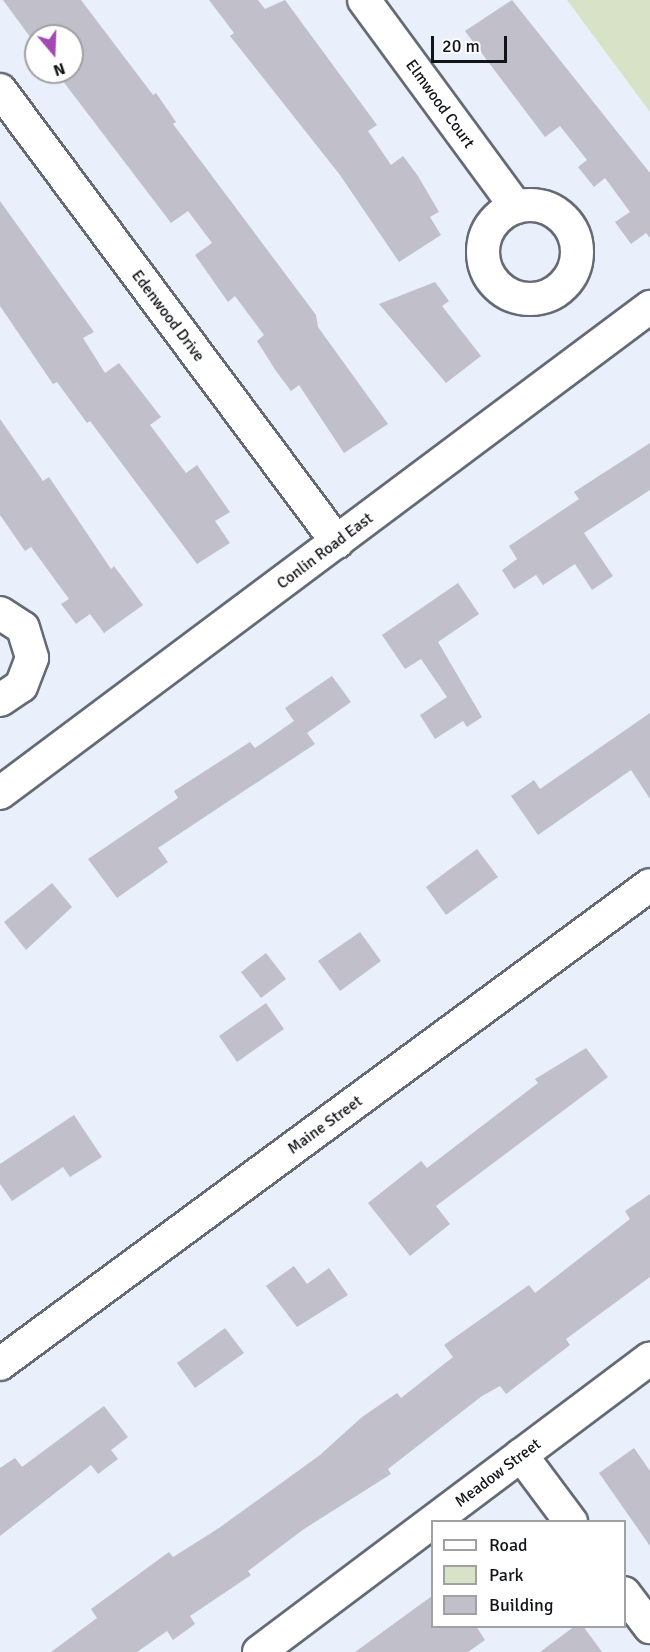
<!DOCTYPE html>
<html>
<head>
<meta charset="utf-8">
<style>
  body { margin:0 }
  #map { position:relative; width:650px; height:1652px; overflow:hidden; background:#e9f0fb; font-family:Signika,sans-serif }
  div>[style] { position:absolute }
  .green>* { inset:0; background:#d7e2c7 }
  .building>* { inset:0; background:#c0bfca }
  .roads { filter:drop-shadow(2px 0 #656a74) drop-shadow(-2px 0 #656a74) drop-shadow(0 2px #656a74) drop-shadow(0 -2px #656a74) }
  .minor>* { height:32px; margin:-16px; padding:0 16px; transform-origin:16px; border-radius:16px; background:#fff }
  .minor>.ring { margin:-16px; padding:0; box-sizing:content-box; background:none; border:32px solid #fff; border-radius:50% }
  span { translate:-50% -50%; white-space:nowrap; text-align:center; line-height:1.15; -webkit-text-stroke:4.5px #fff; paint-order:stroke }
  .street-label { font-size:16px; color:#121418 }
  .legend { position:absolute; left:431px; top:1520px; width:195px; height:108px; box-sizing:border-box; background:#fff; border:2px solid #a0a1a3; margin:0; padding:8px 10px; list-style:none; font-size:18px; color:#121418 }
  .legend li { display:flex; align-items:center; gap:12px; height:30px }
  .legend b { width:30px; border:2px solid #a0a1a3 }
  .north { position:absolute; left:24px; top:24px; width:60px; height:60px; box-sizing:border-box; background:#fff; border:2px solid #a0a1a3; border-radius:50%; rotate:161deg; font-size:16px; font-weight:700; line-height:24px; text-align:center; color:#121418 }
  .north::after { content:''; display:block; margin:auto; width:21px; height:27px; background:#a349b4; clip-path:polygon(50% 0,100% 100%,50% 72%,0 100%) }
  .scale { position:absolute; left:431px; top:36px; width:76px; height:27px; box-sizing:border-box; border:3px solid #121418; border-top:0; padding-left:8px; font-size:18px; line-height:21px; white-space:nowrap; color:#121418; -webkit-text-stroke:4px #fff; paint-order:stroke }
</style>
</head>
<body>
<div id="map">
  <div class="green">
    <i style="clip-path:polygon(567px 0,650px 0,650px 112px)"></i>
  </div>
  <div class="building">
    <i style="clip-path:polygon(3px 0,81px 0,153px 95px,156px 93px,176px 122px,173px 124px,316px 315px,318px 327px,388px 424px,344px 453px,299px 385px,291px 391px,276px 371px,257px 341px,264px 335px,235px 296px,228px 302px,195px 255px,212px 243px,188px 211px,171px 223px,56px 72px,72px 72px,72px 36px,36px 36px,36px 45px)"></i>
    <i style="clip-path:polygon(209px 0,258px 0,265px 9px,285px 0,377px 125px,368px 131px,391px 165px,403px 156px,418px 176px,439px 212px,430px 217px,441px 235px,399px 262px,340px 175px,230px 36px,234px 33px)"></i>
    <i style="clip-path:polygon(512px 0,650px 173px,650px 238px,646px 233px,631px 244px,615px 222px,630px 212px,605px 178px,594px 187px,578px 167px,587px 160px,560px 126px,545px 137px,465px 31px)"></i>
    <i style="clip-path:polygon(0 201px,94px 332px,83px 338px,105px 373px,119px 363px,161px 417px,150px 425px,186px 473px,197px 465px,230px 512px,215px 521px,230px 543px,197px 564px,90px 421px,87px 423px,57px 382px,53px 384px,0 306px)"></i>
    <i style="clip-path:polygon(435px 282px,449px 301px,442px 306px,481px 356px,446px 383px,379px 304px)"></i>
    <i style="clip-path:polygon(0 419px,43px 481px,49px 477px,111px 569px,114px 566px,143px 605px,104px 633px,90px 614px,76px 624px,61px 604px,69px 599px,31px 547px,25px 551px,0 515px)"></i>
    <i style="clip-path:polygon(650px 443px,650px 490px,584px 533px,613px 576px,592px 590px,575px 564px,543px 585px,536px 575px,514px 589px,502px 570px,517px 559px,509px 546px,579px 499px,574px 492px)"></i>
    <i style="clip-path:polygon(458px 583px,479px 614px,438px 642px,482px 717px,467px 727px,463px 721px,435px 739px,420px 715px,447px 697px,421px 659px,405px 669px,382px 635px)"></i>
    <i style="clip-path:polygon(332px 676px,351px 702px,307px 733px,315px 744px,158px 848px,168px 862px,117px 898px,88px 859px,178px 798px,174px 791px,250px 742px,255px 748px,294px 721px,285px 708px)"></i>
    <i style="clip-path:polygon(650px 713px,650px 799px,631px 770px,538px 835px,511px 796px,534px 780px,540px 789px)"></i>
    <i style="clip-path:polygon(477px 849px,498px 877px,446px 915px,426px 887px)"></i>
    <i style="clip-path:polygon(52px 883px,72px 907px,26px 950px,4px 922px)"></i>
    <i style="clip-path:polygon(360px 932px,381px 961px,340px 991px,318px 961px)"></i>
    <i style="clip-path:polygon(266px 953px,286px 979px,261px 998px,241px 972px)"></i>
    <i style="clip-path:polygon(266px 1003px,284px 1029px,237px 1062px,219px 1036px)"></i>
    <i style="clip-path:polygon(586px 1048px,608px 1077px,436px 1206px,450px 1224px,410px 1256px,368px 1203px,421px 1161px,427px 1168px,538px 1083px,535px 1079px)"></i>
    <i style="clip-path:polygon(74px 1115px,102px 1157px,70px 1177px,63px 1167px,12px 1201px,0 1184px,0 1164px)"></i>
    <i style="clip-path:polygon(650px 1194px,650px 1277px,566px 1339px,570px 1345px,506px 1394px,500px 1386px,482px 1396px,388px 1469px,391px 1474px,304px 1529px,248px 1571px,251px 1575px,190px 1616px,195px 1624px,173px 1640px,167px 1631px,137px 1652px,51px 1652px,97px 1618px,91px 1609px,169px 1552px,173px 1557px,219px 1528px,320px 1455px,362px 1417px,397px 1393px,401px 1398px,453px 1357px,444px 1345px,529px 1285px,535px 1293px,630px 1219px,625px 1211px)"></i>
    <i style="clip-path:polygon(294px 1266px,307px 1284px,329px 1268px,348px 1295px,297px 1327px,266px 1286px)"></i>
    <i style="clip-path:polygon(225px 1328px,244px 1353px,195px 1388px,177px 1363px)"></i>
    <i style="clip-path:polygon(104px 1406px,128px 1437px,111px 1450px,118px 1459px,98px 1474px,91px 1465px,0 1536px,0 1468px,15px 1458px,22px 1467px)"></i>
    <i style="clip-path:polygon(634px 1448px,650px 1471px,650px 1546px,599px 1473px)"></i>
    <i style="clip-path:polygon(432px 1596px,432px 1626px,476px 1626px,485px 1640px,468px 1652px,355px 1652px)"></i>
    <i style="clip-path:polygon(575px 1626px,583px 1626px,602px 1652px,540px 1652px)"></i>
  </div>
  <div class="roads">
    <div class="minor">
      <i style="left:364px;top:0;width:257px;rotate:53.7deg"></i>
      <i style="left:0;top:90px;width:564px;rotate:53.29deg"></i>
      <i class="ring" style="left:483px;top:205px;width:62px;height:62px"></i>
      <i style="left:0;top:613px;width:27px;rotate:33deg"></i>
      <i style="left:23px;top:628px;width:31px;rotate:73deg"></i>
      <i style="left:32px;top:658px;width:30px;rotate:111deg"></i>
      <i style="left:21px;top:686px;width:25px;rotate:146deg"></i>
      <i style="left:0;top:793px;width:812px;rotate:-36.79deg"></i>
      <i style="left:0;top:1364px;width:807px;rotate:-36.39deg"></i>
      <i style="left:521px;top:1455px;width:84px;rotate:53.3deg"></i>
      <i style="left:624px;top:1593px;width:43px;rotate:52.6deg"></i>
      <i style="left:259px;top:1652px;width:489px;rotate:-36.9deg"></i>
    </div>
  </div>
  <div class="street-label">
    <span style="left:440px;top:104px;rotate:54deg">Elmwood Court</span>
    <span style="left:168px;top:316px;rotate:53deg">Edenwood Drive</span>
    <span style="left:325px;top:551px;rotate:-37deg">Conlin Road East</span>
    <span style="left:325px;top:1125px;rotate:-36deg">Maine Street</span>
    <span style="left:498px;top:1473px;rotate:-37deg">Meadow Street</span>
  </div>
  <ul class="legend">
  <li><b style="height:8px;background:#fff"></b>Road</li>
  <li><b style="height:16px;background:#d7e2c7"></b>Park</li>
  <li><b style="height:16px;background:#c0bfca"></b>Building</li>
  </ul>
  <div class="north">N</div>
  <div class="scale">20 m</div>
</div>
</body>
</html>
